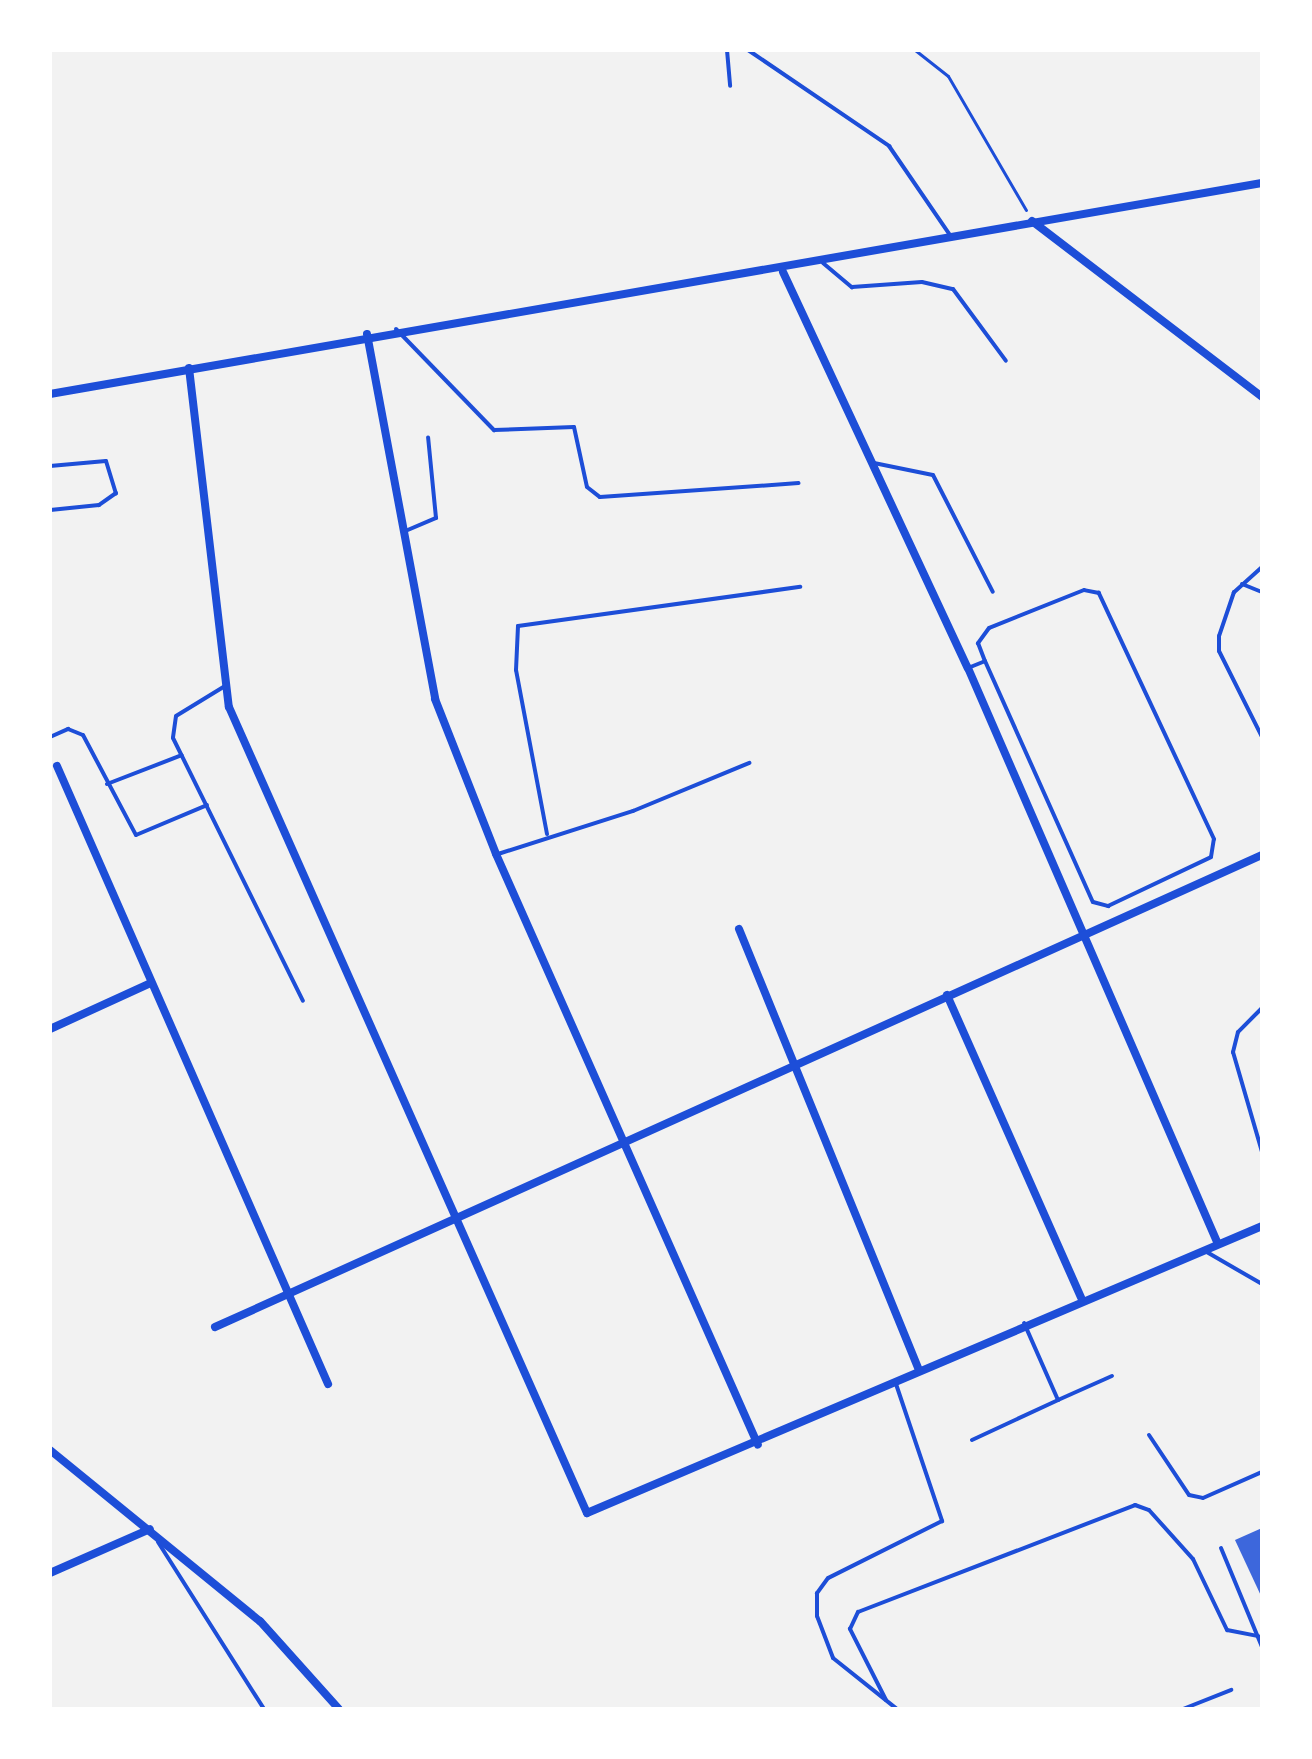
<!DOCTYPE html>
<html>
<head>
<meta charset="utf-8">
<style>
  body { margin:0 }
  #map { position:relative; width:1312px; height:1759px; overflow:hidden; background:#f2f2f2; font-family:Lato,sans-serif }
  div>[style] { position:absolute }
  .building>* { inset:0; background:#3d67dc }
  .path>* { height:3px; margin:-1.5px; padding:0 1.5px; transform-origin:1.5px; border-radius:1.5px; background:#1d4ed8 }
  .service>* { height:4px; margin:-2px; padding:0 2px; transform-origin:2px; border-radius:2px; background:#1d4ed8 }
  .minor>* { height:8px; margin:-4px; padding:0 4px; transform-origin:4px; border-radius:4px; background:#1d4ed8 }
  span { translate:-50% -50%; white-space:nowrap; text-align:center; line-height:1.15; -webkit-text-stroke:8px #fff; paint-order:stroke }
  .frame { position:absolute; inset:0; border:52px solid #fff; pointer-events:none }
</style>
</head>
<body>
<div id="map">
  <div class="building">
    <i style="clip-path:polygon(1262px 1528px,1262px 1598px,1235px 1540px)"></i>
  </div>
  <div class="path">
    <i style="left:915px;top:50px;width:42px;rotate:38.2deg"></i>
    <i style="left:948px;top:76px;width:155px;rotate:59.8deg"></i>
  </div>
  <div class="service">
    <i style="left:727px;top:50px;width:36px;rotate:85deg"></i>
    <i style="left:748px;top:50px;width:171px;rotate:34.2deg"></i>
    <i style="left:889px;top:146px;width:108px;rotate:55.6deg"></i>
    <i style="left:823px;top:263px;width:38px;rotate:40deg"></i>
    <i style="left:852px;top:287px;width:70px;rotate:-4.1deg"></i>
    <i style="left:922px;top:282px;width:32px;rotate:13deg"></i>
    <i style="left:953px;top:289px;width:89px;rotate:53.6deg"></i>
    <i style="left:396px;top:329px;width:141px;rotate:45.9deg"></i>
    <i style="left:494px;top:430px;width:80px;rotate:-2.1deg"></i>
    <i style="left:574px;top:427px;width:61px;rotate:77.8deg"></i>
    <i style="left:587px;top:487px;width:16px;rotate:38deg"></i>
    <i style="left:600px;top:497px;width:199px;rotate:-4deg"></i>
    <i style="left:874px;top:463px;width:60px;rotate:11.5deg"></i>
    <i style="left:933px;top:475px;width:131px;rotate:62.9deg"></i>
    <i style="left:50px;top:466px;width:56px;rotate:-5.1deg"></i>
    <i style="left:106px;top:461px;width:34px;rotate:73deg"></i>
    <i style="left:116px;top:493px;width:21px;rotate:145deg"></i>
    <i style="left:99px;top:505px;width:49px;rotate:174.2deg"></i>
    <i style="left:403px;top:532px;width:36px;rotate:-23deg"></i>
    <i style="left:436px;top:518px;width:81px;rotate:-95.6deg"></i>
    <i style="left:1262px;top:567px;width:38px;rotate:138deg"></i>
    <i style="left:1234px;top:592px;width:46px;rotate:108.8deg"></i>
    <i style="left:1219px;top:636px;width:15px;rotate:90deg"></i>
    <i style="left:1219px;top:651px;width:96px;rotate:63.4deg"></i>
    <i style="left:1242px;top:584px;width:22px;rotate:22deg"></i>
    <i style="left:968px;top:668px;width:18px;rotate:-22deg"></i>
    <i style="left:985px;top:661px;width:264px;rotate:65.9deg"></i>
    <i style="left:1093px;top:902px;width:16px;rotate:15deg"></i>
    <i style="left:1108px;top:906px;width:114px;rotate:-25.4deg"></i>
    <i style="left:1211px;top:857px;width:18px;rotate:-81deg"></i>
    <i style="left:1214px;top:839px;width:272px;rotate:-115.1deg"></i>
    <i style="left:1099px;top:593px;width:15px;rotate:-169deg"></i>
    <i style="left:1084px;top:590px;width:102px;rotate:158.2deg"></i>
    <i style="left:989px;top:628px;width:19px;rotate:126deg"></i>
    <i style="left:978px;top:643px;width:19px;rotate:69deg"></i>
    <i style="left:225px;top:686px;width:57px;rotate:148.5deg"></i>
    <i style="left:176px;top:716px;width:22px;rotate:98deg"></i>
    <i style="left:173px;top:738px;width:293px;rotate:63.7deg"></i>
    <i style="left:50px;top:737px;width:20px;rotate:-24deg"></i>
    <i style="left:68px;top:729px;width:16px;rotate:22deg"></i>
    <i style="left:83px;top:735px;width:113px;rotate:62.1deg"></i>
    <i style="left:136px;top:835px;width:77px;rotate:-22.9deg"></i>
    <i style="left:107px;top:784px;width:80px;rotate:-21.1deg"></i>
    <i style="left:547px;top:834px;width:167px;rotate:-100.7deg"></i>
    <i style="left:516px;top:670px;width:44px;rotate:-87.4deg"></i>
    <i style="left:518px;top:626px;width:285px;rotate:-7.9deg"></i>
    <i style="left:498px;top:854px;width:142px;rotate:-17.7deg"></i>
    <i style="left:633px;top:811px;width:126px;rotate:-22.5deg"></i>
    <i style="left:1262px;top:1008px;width:34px;rotate:135deg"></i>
    <i style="left:1238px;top:1032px;width:21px;rotate:104deg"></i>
    <i style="left:1233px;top:1052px;width:104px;rotate:73.8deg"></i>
    <i style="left:1205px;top:1251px;width:66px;rotate:30.1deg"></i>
    <i style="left:896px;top:1384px;width:145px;rotate:71.4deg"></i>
    <i style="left:942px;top:1521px;width:127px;rotate:153.4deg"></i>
    <i style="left:828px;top:1578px;width:19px;rotate:126deg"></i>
    <i style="left:817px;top:1593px;width:23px;rotate:90deg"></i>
    <i style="left:817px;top:1616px;width:45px;rotate:69.1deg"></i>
    <i style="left:833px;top:1658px;width:82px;rotate:38.6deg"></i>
    <i style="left:1058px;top:1400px;width:59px;rotate:-24deg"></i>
    <i style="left:1149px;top:1435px;width:72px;rotate:56.3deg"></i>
    <i style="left:1189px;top:1495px;width:14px;rotate:12deg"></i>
    <i style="left:1203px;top:1498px;width:64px;rotate:-23.8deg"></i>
    <i style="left:972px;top:1440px;width:95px;rotate:-24.9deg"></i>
    <i style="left:1058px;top:1400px;width:84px;rotate:-113.8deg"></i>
    <i style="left:158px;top:1542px;width:198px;rotate:57.6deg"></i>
    <i style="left:1221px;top:1548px;width:107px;rotate:67.5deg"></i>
    <i style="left:886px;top:1700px;width:80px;rotate:-116.9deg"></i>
    <i style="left:850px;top:1629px;width:19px;rotate:-65deg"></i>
    <i style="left:858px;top:1612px;width:297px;rotate:-21.1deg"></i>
    <i style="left:1135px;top:1505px;width:15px;rotate:20deg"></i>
    <i style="left:1149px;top:1510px;width:66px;rotate:48.1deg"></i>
    <i style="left:1193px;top:1559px;width:79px;rotate:64.4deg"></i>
    <i style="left:1227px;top:1630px;width:32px;rotate:11deg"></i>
    <i style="left:1183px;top:1709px;width:52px;rotate:-21.6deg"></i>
  </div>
  <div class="minor">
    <i style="left:1032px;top:221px;width:290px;rotate:37.4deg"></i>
    <i style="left:783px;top:272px;width:437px;rotate:65deg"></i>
    <i style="left:968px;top:668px;width:628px;rotate:66.54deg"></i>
    <i style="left:367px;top:334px;width:371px;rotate:79.4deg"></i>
    <i style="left:435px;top:699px;width:167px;rotate:68.5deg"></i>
    <i style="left:496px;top:854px;width:646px;rotate:66.09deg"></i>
    <i style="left:189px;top:368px;width:341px;rotate:83.3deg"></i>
    <i style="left:229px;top:707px;width:882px;rotate:66.05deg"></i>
    <i style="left:587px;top:1513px;width:733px;rotate:-23.03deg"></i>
    <i style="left:50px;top:394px;width:1230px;rotate:-9.88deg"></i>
    <i style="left:57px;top:766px;width:675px;rotate:66.32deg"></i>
    <i style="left:739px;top:929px;width:477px;rotate:67.8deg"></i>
    <i style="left:947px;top:995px;width:331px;rotate:66.1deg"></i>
    <i style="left:50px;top:1029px;width:111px;rotate:-24.5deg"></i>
    <i style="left:215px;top:1327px;width:1148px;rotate:-24.27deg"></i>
    <i style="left:50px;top:1450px;width:271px;rotate:39.2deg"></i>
    <i style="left:260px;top:1621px;width:118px;rotate:48.1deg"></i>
    <i style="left:50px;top:1573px;width:109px;rotate:-23.7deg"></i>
  </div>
  <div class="frame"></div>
</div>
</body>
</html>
